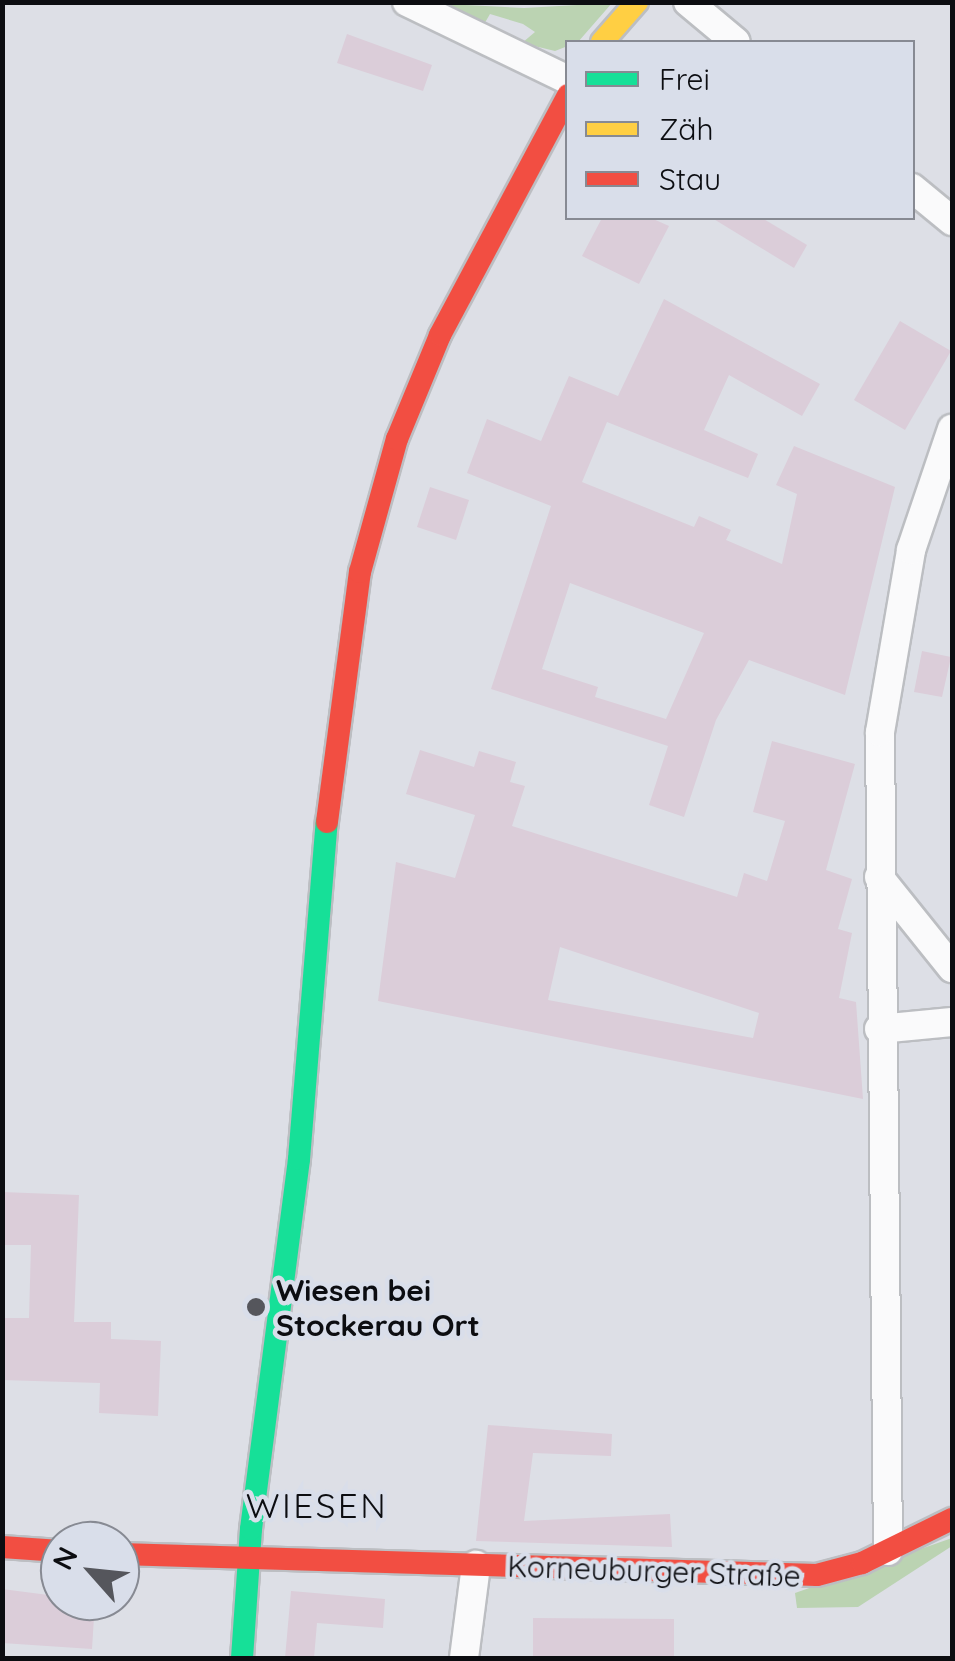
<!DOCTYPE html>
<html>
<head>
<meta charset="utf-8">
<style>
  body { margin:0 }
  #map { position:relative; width:955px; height:1661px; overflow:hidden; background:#dddfe6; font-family:Quicksand,sans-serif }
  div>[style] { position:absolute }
  .green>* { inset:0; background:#bbd3b2 }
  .building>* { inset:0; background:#dbcdd9 }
  .roads { filter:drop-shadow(2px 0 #bcbec2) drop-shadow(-2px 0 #bcbec2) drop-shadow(0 2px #bcbec2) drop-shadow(0 -2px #bcbec2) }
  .street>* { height:28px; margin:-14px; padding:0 14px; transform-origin:14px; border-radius:14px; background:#fafafb }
  .fast>* { height:22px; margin:-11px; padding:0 11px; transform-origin:11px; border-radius:11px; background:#16e098 }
  .slow>* { height:22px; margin:-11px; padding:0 11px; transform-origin:11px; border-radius:11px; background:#ffcf43 }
  .jam>* { height:22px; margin:-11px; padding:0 11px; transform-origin:11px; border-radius:11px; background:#f24e42 }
  .dots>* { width:28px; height:28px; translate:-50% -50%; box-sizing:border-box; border:5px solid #d9deea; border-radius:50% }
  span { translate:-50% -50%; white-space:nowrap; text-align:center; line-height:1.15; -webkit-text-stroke:9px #d9deea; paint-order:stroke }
  .poi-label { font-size:30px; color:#0c0d11; font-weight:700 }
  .left { translate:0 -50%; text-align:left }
  .street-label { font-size:30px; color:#0c0d11 }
  .quarter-label { font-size:35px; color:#0c0d11; letter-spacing:2.5px }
  .frame { position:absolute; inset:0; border:5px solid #0c0d11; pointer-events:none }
  .legend { position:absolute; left:565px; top:40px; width:350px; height:180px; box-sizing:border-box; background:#d9deea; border:2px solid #878a93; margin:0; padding:12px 18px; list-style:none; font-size:30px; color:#0c0d11 }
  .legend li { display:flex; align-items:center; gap:20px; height:50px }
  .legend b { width:50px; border:2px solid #878a93 }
  .north { position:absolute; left:40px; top:1521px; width:100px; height:100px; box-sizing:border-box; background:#d9deea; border:2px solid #878a93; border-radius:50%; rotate:297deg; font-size:28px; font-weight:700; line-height:40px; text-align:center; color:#0c0d11 }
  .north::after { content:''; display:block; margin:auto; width:35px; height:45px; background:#55565c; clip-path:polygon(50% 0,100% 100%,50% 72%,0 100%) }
</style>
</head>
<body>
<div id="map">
  <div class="green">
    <i style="clip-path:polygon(426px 3px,524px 8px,612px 3px,578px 42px,555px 51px,522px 43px,535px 32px,523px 24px,490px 14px,483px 26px)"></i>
    <i style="clip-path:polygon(952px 1538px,952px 1546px,858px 1607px,797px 1608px,795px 1593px)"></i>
  </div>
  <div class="building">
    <i style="clip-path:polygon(347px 34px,432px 65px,423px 91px,337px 63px)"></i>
    <i style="clip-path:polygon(602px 218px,651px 218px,669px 226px,639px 284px,582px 256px)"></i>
    <i style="clip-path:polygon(712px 218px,762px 218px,807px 245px,794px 268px)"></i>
    <i style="clip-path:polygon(evenodd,664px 299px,820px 384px,802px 416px,729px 375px,704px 430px,758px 454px,748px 478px,607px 422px,582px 482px,694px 527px,699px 516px,731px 530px,726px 540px,782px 564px,797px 494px,776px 485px,794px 446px,895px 487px,845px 695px,749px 660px,716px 720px,684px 817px,649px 805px,668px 746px,491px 689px,551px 506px,467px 473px,487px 419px,541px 441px,569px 376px,618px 396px,664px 299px,570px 583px,704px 633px,666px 719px,595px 697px,598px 687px,542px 669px,570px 583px)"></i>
    <i style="clip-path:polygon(900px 321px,951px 351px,905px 430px,854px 400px)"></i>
    <i style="clip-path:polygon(430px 487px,469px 500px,456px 540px,417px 527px)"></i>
    <i style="clip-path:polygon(922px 651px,951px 657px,942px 697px,914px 692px)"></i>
    <i style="clip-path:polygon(evenodd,772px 741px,855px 764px,826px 870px,852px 879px,838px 929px,852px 933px,839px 998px,856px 1002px,863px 1099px,378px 1001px,396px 862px,455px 878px,475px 815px,406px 794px,420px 750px,474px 767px,479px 751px,516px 762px,510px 782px,525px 786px,512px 826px,737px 897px,744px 873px,767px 881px,785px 821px,753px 812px,772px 741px,560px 947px,759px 1013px,753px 1038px,548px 1000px,560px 947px)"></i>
    <i style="clip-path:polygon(2px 1192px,79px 1195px,74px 1322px,111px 1322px,111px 1339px,161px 1341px,158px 1416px,99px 1413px,100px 1383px,2px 1380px,2px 1318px,29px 1318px,31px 1245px,2px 1245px)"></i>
    <i style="clip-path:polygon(488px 1425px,612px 1434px,611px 1456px,533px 1453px,524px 1521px,670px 1514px,672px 1547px,476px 1541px)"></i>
    <i style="clip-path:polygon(2px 1589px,95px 1601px,92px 1649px,2px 1643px)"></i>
    <i style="clip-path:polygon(291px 1591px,385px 1599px,383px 1628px,317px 1623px,314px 1658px,285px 1658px)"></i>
    <i style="clip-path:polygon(533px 1618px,674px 1619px,674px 1658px,533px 1658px)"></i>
  </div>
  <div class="roads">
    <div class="street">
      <i style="left:407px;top:2px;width:179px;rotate:25.8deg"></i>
      <i style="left:688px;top:2px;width:62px;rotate:39.8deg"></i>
      <i style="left:912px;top:188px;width:52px;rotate:39.5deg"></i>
      <i style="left:879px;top:877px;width:117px;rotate:51.3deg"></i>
      <i style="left:879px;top:1029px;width:73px;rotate:-5.5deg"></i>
      <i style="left:888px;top:1551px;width:819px;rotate:-90.56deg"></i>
      <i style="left:880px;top:732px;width:185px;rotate:-80.3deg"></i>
      <i style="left:911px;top:550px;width:128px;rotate:-71.3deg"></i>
      <i style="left:464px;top:1658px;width:94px;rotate:-82.6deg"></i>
    </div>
    <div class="fast">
      <i style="left:242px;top:1658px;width:129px;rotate:-86deg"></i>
      <i style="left:251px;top:1529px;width:373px;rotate:-82.6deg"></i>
      <i style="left:299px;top:1159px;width:338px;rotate:-85.3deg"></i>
    </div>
    <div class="slow">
      <i style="left:602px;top:42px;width:53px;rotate:-48.8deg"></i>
    </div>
    <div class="jam">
      <i style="left:327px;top:822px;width:252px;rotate:-82.5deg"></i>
      <i style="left:360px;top:572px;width:138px;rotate:-74.5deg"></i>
      <i style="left:397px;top:439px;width:113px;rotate:-67.5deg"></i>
      <i style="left:440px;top:335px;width:272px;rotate:-61.9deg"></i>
      <i style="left:2px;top:1547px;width:58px;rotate:3.9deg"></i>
      <i style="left:120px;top:1554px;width:697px;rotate:1.73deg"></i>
      <i style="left:817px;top:1575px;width:47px;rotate:-14.9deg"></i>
      <i style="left:862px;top:1563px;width:100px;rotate:-26.1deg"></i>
    </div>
  </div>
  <div class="dots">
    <i style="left:256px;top:1307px;background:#55565c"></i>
  </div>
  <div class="poi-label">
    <span class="left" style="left:276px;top:1307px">Wiesen bei<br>Stockerau Ort</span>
  </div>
  <div class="street-label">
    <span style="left:654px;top:1571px;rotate:2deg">Korneuburger Straße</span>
  </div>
  <div class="quarter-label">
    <span style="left:317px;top:1505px">WIESEN</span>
  </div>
  <div class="frame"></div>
  <ul class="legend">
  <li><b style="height:12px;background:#16e098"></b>Frei</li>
  <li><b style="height:12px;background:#ffcf43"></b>Zäh</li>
  <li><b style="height:12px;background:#f24e42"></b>Stau</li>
  </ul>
  <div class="north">N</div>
</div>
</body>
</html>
